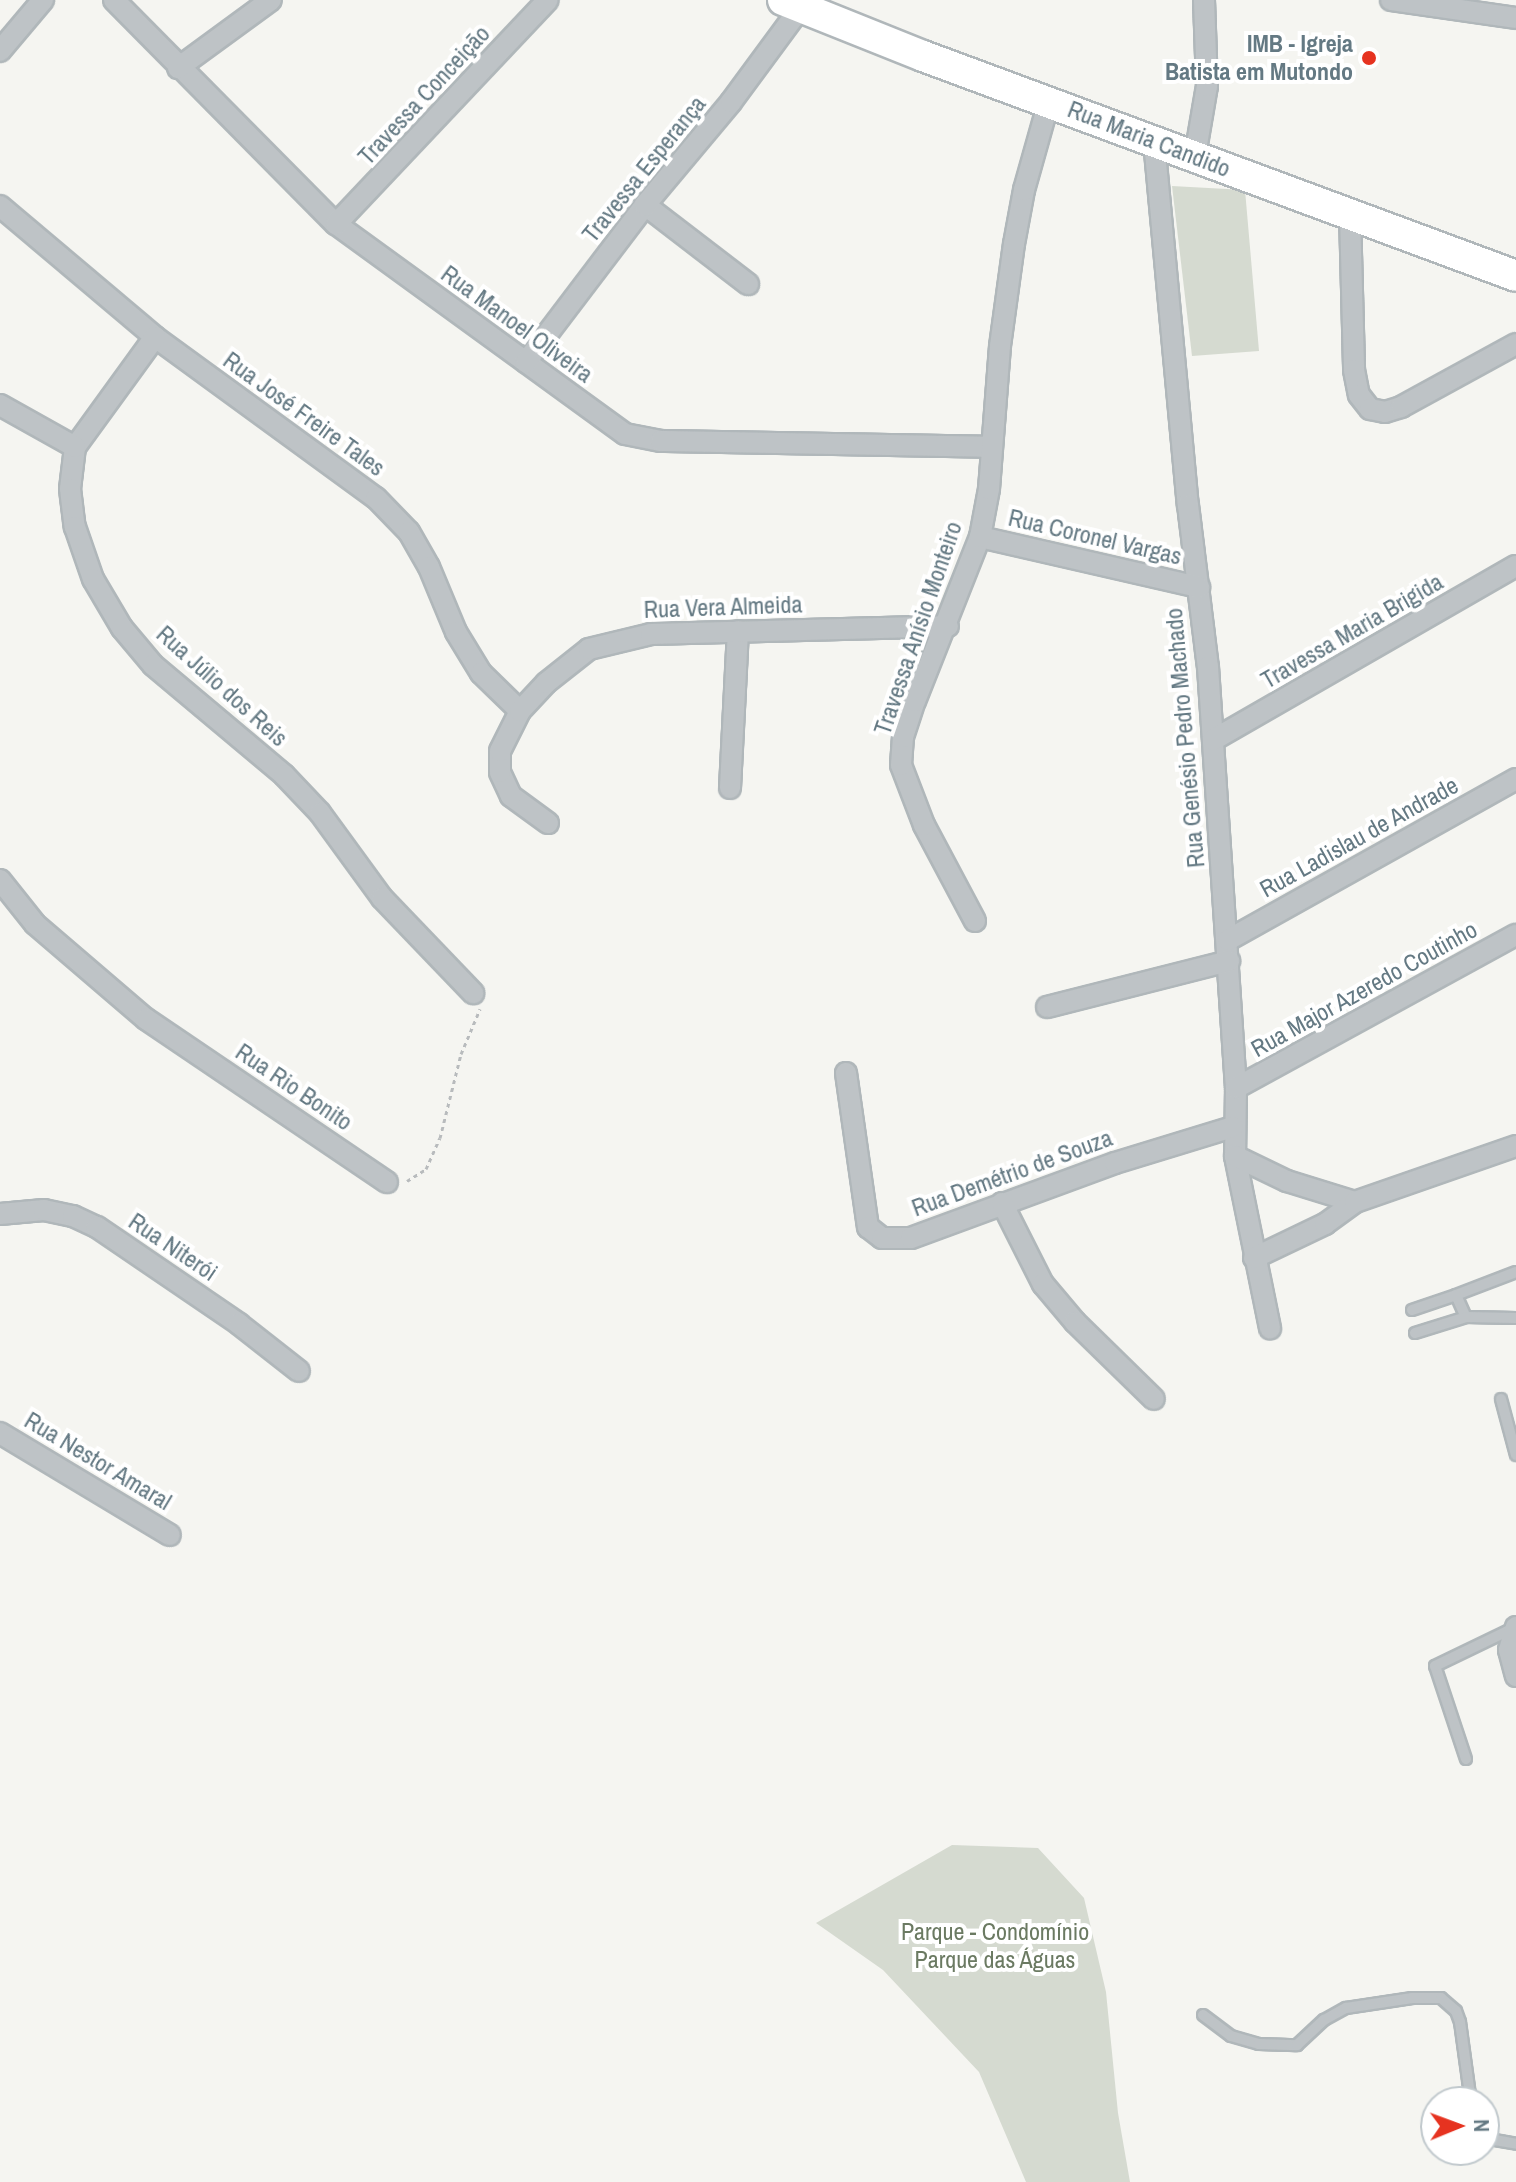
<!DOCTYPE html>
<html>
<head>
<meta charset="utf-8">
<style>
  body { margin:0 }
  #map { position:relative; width:1516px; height:2182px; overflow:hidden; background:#f5f5f1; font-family:"Archivo Narrow",sans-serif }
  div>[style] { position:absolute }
  .green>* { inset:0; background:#d5dad0 }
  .path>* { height:3px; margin-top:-1.5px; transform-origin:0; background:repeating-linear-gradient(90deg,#b8bbbd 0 4px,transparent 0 8px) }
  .roads { filter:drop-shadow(2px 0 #b0b7ba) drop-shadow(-2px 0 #b0b7ba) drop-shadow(0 2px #b0b7ba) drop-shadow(0 -2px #b0b7ba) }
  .lane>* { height:10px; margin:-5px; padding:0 5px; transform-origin:5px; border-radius:5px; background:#bec3c6 }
  .street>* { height:20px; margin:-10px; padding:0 10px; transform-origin:10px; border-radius:10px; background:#bec3c6 }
  .secondary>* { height:30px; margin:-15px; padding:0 15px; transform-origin:15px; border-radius:15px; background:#fff }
  .dots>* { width:22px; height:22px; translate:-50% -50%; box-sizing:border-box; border:4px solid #fff; border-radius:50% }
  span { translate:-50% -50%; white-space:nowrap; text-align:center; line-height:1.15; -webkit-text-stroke:8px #fff; paint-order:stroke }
  .poi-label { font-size:24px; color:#647983; font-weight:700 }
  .right { translate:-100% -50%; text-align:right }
  .street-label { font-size:24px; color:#647983 }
  .park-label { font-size:24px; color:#6b7a62 }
  .north { position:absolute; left:1420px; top:2086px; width:80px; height:80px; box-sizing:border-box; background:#fff; border:2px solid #c1c9cd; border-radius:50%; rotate:89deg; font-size:22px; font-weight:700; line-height:32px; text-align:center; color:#647983 }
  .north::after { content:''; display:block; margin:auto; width:28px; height:36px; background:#e63320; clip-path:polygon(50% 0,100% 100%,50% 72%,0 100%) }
</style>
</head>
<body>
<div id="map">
  <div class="green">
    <i style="clip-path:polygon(1172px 186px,1245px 190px,1259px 351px,1192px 356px)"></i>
    <i style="clip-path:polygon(952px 1845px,1038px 1848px,1084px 1898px,1106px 1992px,1118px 2113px,1130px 2182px,1026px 2182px,979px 2072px,883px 1970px,816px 1923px)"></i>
  </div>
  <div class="path">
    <i style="left:407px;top:1181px;width:22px;rotate:-32deg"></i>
    <i style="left:426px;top:1169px;width:34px;rotate:-66deg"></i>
    <i style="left:440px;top:1138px;width:87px;rotate:-76deg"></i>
    <i style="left:461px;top:1054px;width:49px;rotate:-67.1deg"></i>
  </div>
  <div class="roads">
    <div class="lane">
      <i style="left:1516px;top:1272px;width:64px;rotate:159deg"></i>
      <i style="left:1456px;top:1295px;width:24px;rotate:66deg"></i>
      <i style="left:1466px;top:1317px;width:50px;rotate:1.1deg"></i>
      <i style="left:1412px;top:1310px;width:46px;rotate:-18.8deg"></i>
      <i style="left:1415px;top:1333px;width:53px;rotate:-17.4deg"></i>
      <i style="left:1501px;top:1399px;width:58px;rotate:75deg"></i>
      <i style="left:1466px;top:1759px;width:98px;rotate:-108.4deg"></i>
      <i style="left:1435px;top:1666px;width:88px;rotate:-25.7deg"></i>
      <i style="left:1203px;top:2015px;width:35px;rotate:37deg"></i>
      <i style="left:1231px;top:2036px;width:29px;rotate:16deg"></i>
      <i style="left:1259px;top:2044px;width:38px;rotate:2deg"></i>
      <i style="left:1297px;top:2045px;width:37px;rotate:-43deg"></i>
      <i style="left:1324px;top:2020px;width:25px;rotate:-29deg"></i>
      <i style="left:1346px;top:2008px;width:67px;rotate:-8.6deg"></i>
      <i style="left:1412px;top:1998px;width:29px"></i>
      <i style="left:1441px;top:1998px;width:20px;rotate:41deg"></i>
      <i style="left:1456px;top:2011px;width:12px;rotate:70deg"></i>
      <i style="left:1460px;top:2022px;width:81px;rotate:82.2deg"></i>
      <i style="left:1484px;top:2135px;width:6px;rotate:39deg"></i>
      <i style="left:1489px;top:2139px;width:27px;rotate:10deg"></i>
    </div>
    <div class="street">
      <i style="left:114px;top:0;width:315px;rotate:45.3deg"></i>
      <i style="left:336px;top:224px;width:357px;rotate:36deg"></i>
      <i style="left:625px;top:434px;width:37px;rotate:11deg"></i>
      <i style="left:661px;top:441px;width:331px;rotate:1deg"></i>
      <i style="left:1391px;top:0;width:126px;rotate:8.2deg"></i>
      <i style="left:0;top:51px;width:67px;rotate:-49.9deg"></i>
      <i style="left:178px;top:68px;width:115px;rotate:-36.2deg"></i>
      <i style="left:1154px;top:141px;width:366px;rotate:84.7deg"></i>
      <i style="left:1188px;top:505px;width:163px;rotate:83deg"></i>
      <i style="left:1208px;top:667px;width:422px;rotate:86.2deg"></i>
      <i style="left:1236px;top:1088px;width:68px;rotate:90.8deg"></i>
      <i style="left:1235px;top:1156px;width:176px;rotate:78.5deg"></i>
      <i style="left:1195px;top:156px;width:71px;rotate:-80.3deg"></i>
      <i style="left:1207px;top:86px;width:86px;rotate:-92deg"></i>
      <i style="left:645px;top:205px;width:130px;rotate:37.5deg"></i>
      <i style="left:0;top:206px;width:203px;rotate:40.2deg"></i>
      <i style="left:155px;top:337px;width:273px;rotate:36.1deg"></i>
      <i style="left:376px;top:498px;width:47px;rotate:45.9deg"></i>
      <i style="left:409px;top:532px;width:40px;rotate:60.3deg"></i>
      <i style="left:429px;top:567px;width:70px;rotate:67.4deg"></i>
      <i style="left:456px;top:632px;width:48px;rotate:58.6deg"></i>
      <i style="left:481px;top:673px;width:54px;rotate:44.3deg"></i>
      <i style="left:1350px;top:214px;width:156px;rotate:88.5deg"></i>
      <i style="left:1354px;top:370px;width:25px;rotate:79deg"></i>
      <i style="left:1359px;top:395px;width:18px;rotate:52deg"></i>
      <i style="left:1370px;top:409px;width:15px;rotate:11deg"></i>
      <i style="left:1385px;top:412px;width:17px;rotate:-17deg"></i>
      <i style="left:1401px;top:407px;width:131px;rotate:-28.7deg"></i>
      <i style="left:336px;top:224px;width:308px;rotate:-46.6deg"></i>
      <i style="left:155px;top:337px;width:136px;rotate:126deg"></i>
      <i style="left:75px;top:447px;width:42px;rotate:96.8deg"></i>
      <i style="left:70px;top:489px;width:38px;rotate:83deg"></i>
      <i style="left:75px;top:527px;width:55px;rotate:70.9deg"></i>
      <i style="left:93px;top:579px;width:57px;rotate:59.4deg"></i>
      <i style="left:122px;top:628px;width:48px;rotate:50deg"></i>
      <i style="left:153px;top:665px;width:171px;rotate:40deg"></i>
      <i style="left:284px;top:775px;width:52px;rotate:46.5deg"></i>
      <i style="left:320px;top:813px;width:105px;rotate:53.9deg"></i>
      <i style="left:382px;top:898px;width:132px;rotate:46.2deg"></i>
      <i style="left:526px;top:362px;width:197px;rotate:-52.8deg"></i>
      <i style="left:645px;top:205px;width:134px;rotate:-50.1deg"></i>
      <i style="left:731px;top:102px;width:118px;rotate:-53.6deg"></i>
      <i style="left:0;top:405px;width:86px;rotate:29.2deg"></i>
      <i style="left:980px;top:537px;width:225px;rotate:12.9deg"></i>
      <i style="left:1213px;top:740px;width:349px;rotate:-29.9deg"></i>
      <i style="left:730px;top:788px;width:157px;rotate:-87.1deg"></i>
      <i style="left:548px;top:823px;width:46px;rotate:-143.9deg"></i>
      <i style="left:511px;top:796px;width:26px;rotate:-115deg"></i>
      <i style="left:500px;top:772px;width:21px;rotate:-90deg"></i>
      <i style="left:500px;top:751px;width:45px;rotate:-63.4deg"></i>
      <i style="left:520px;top:711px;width:38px;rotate:-47deg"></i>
      <i style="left:546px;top:683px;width:55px;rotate:-38.3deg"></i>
      <i style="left:589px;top:649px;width:64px;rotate:-13.6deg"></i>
      <i style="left:651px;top:634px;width:297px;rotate:-1.5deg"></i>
      <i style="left:0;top:880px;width:56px;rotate:51.5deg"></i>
      <i style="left:35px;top:924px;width:146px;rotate:40.6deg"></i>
      <i style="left:146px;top:1019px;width:291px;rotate:34.1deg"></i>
      <i style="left:975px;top:921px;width:109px;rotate:-118deg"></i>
      <i style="left:924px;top:825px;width:64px;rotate:-111deg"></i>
      <i style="left:901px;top:765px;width:28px;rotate:-86deg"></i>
      <i style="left:903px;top:737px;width:38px;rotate:-72deg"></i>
      <i style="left:915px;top:701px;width:176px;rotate:-68.4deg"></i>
      <i style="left:980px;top:537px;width:49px;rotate:-79.4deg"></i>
      <i style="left:989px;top:489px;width:143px;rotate:-85.6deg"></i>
      <i style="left:1000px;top:346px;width:103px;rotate:-82.2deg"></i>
      <i style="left:1014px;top:244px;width:55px;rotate:-79.5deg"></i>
      <i style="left:1024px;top:190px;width:92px;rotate:-74.3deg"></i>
      <i style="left:1228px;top:940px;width:330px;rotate:-29.2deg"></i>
      <i style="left:1047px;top:1007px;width:188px;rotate:-14.2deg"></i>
      <i style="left:846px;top:1073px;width:156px;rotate:81.9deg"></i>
      <i style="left:868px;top:1227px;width:18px;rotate:38deg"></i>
      <i style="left:882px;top:1238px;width:29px"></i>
      <i style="left:911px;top:1238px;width:217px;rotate:-20.2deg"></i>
      <i style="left:1115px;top:1163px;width:123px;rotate:-17deg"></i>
      <i style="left:1236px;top:1088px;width:319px;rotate:-28.7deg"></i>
      <i style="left:1235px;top:1156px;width:58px;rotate:25.7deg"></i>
      <i style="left:1287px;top:1181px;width:71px;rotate:17.2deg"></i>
      <i style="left:1002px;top:1203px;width:91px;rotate:63.2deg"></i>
      <i style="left:1043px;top:1284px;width:50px;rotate:49.9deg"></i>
      <i style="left:1075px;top:1322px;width:110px;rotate:44.3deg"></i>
      <i style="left:0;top:1214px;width:44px;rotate:-5.2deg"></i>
      <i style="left:44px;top:1210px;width:30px;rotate:12deg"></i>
      <i style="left:73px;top:1216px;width:26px;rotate:25deg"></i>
      <i style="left:97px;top:1227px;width:172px;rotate:34.3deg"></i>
      <i style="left:239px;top:1324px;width:76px;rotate:38.1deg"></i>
      <i style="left:1254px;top:1258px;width:79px;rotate:-25.6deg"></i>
      <i style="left:1325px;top:1224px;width:37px;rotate:-36deg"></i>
      <i style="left:1355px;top:1202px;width:170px;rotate:-19.2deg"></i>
      <i style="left:0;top:1433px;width:198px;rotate:31deg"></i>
      <i style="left:1516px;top:1627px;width:24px;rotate:107deg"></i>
      <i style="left:1509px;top:1650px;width:27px;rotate:75deg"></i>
    </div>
    <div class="secondary">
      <i style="left:783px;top:0;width:151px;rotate:21.8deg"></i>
      <i style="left:923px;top:56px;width:632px;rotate:20.35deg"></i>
    </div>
  </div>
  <div class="dots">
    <i style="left:1369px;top:58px;background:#e63320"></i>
  </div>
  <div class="poi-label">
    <span class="right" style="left:1353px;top:58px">IMB - Igreja<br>Batista em Mutondo</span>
  </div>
  <div class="street-label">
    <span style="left:424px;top:95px;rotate:-47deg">Travessa Conceição</span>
    <span style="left:1149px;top:139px;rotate:21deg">Rua Maria Candido</span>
    <span style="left:644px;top:169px;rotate:-51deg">Travessa Esperança</span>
    <span style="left:517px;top:324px;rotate:36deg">Rua Manoel Oliveira</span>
    <span style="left:304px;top:414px;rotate:36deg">Rua José Freire Tales</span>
    <span style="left:1095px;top:537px;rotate:13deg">Rua Coronel Vargas</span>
    <span style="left:723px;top:607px;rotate:-2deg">Rua Vera Almeida</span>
    <span style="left:918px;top:628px;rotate:-71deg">Travessa Anísio Monteiro</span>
    <span style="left:1352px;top:631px;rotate:-30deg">Travessa Maria Brigida</span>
    <span style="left:222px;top:686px;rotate:42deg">Rua Júlio dos Reis</span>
    <span style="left:1185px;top:738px;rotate:-95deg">Rua Genésio Pedro Machado</span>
    <span style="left:1359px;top:837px;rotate:-29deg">Rua Ladislau de Andrade</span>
    <span style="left:1364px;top:989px;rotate:-29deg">Rua Major Azeredo Coutinho</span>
    <span style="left:294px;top:1087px;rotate:34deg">Rua Rio Bonito</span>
    <span style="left:1012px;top:1173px;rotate:-20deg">Rua Demétrio de Souza</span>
    <span style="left:173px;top:1247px;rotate:34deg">Rua Niterói</span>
    <span style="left:98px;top:1461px;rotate:31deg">Rua Nestor Amaral</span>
  </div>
  <div class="park-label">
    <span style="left:995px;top:1946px">Parque - Condomínio<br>Parque das Águas</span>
  </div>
  <div class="north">N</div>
</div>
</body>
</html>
